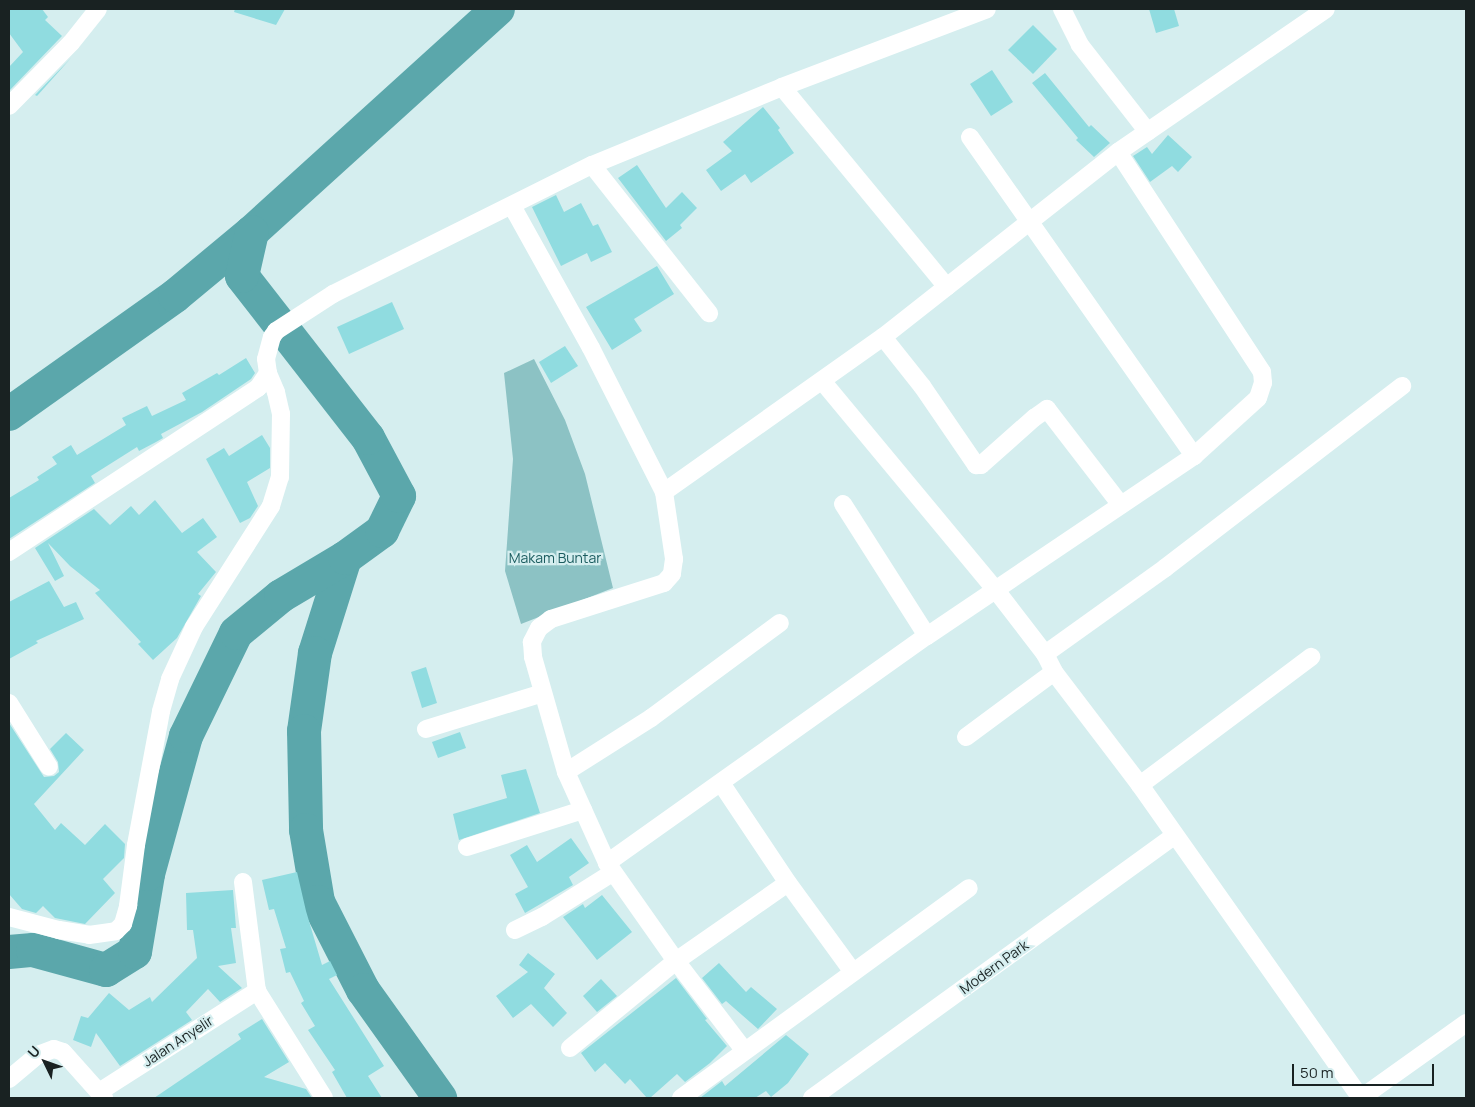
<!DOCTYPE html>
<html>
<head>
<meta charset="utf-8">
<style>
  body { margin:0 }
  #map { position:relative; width:1475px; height:1107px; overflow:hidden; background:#d5eeef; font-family:Manrope,sans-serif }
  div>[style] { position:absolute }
  .green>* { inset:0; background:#8cc2c4 }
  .river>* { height:34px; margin:-17px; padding:0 17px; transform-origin:17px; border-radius:17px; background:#5ba7ab }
  .building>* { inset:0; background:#90dce0 }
  .street>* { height:18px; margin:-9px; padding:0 9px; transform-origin:9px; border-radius:9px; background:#fff }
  span { translate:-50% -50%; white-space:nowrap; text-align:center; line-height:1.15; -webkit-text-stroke:4.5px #d5eeef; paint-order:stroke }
  .park-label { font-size:14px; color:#1b5c5f }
  .street-label { font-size:14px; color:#192222 }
  .frame { position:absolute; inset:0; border:10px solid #192222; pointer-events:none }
  .north { position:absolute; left:20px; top:1037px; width:50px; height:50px; -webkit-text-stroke:4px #d5eeef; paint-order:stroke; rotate:312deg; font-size:14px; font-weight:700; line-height:20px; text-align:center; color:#192222 }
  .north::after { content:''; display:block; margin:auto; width:18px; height:22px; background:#192222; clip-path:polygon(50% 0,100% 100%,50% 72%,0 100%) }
  .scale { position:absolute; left:1292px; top:1064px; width:142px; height:22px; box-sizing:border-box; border:2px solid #192222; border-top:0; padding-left:6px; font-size:15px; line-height:18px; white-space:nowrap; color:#192222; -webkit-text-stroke:4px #d5eeef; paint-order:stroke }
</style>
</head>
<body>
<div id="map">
  <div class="green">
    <i style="clip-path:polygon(534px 359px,565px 420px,585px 474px,613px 588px,521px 624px,505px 571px,513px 459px,504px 373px)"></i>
  </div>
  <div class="river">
    <i style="left:9px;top:414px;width:204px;rotate:-35.4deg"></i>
    <i style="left:175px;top:296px;width:100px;rotate:-39.7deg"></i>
    <i style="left:252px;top:232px;width:332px;rotate:-42.2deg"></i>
    <i style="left:345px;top:558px;width:100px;rotate:107.5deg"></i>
    <i style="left:315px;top:653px;width:79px;rotate:98deg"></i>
    <i style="left:304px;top:731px;width:99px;rotate:88.8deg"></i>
    <i style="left:306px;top:830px;width:73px;rotate:80.5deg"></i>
    <i style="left:318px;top:902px;width:99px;rotate:62.9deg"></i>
    <i style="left:363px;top:990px;width:133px;rotate:54.5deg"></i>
    <i style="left:9px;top:952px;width:24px;rotate:-5deg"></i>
    <i style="left:33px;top:950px;width:76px;rotate:15.3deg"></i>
    <i style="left:106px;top:970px;width:34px;rotate:-32deg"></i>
    <i style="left:135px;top:952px;width:79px;rotate:-80.5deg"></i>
    <i style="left:148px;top:874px;width:143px;rotate:-74.6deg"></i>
    <i style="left:186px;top:736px;width:114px;rotate:-64.1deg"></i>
    <i style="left:236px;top:633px;width:58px;rotate:-39.4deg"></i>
    <i style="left:281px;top:596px;width:74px;rotate:-30.7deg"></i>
    <i style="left:345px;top:558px;width:46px;rotate:-36.1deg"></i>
    <i style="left:382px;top:531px;width:39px;rotate:-64deg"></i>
    <i style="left:399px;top:496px;width:66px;rotate:-118.1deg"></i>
    <i style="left:368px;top:438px;width:205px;rotate:-127.9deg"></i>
    <i style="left:242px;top:276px;width:45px;rotate:-77.2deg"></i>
  </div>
  <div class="building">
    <i style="clip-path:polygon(9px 9px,42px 9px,48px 17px,45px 20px,62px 36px,9px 91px,9px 67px,23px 52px,9px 33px)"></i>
    <i style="clip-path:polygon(235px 9px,285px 9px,276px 25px,234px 12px)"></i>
    <i style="clip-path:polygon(1149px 9px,1174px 9px,1179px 26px,1156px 33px)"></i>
    <i style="clip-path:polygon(1033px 25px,1057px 49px,1033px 74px,1008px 50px)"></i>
    <i style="clip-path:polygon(71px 58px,37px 96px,35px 95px)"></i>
    <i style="clip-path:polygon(992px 70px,1013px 102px,991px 116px,970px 84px)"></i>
    <i style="clip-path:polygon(1045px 73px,1089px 127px,1091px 125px,1110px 143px,1094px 157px,1076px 140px,1078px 138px,1032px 83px)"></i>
    <i style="clip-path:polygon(763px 107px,780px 128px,778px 130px,794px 153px,751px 183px,745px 174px,721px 191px,706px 170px,732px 151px,723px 142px)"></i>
    <i style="clip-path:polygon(1168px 135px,1192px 157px,1178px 172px,1172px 166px,1150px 182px,1133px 156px,1147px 147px,1152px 154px)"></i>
    <i style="clip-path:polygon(637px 165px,666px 208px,682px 192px,697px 208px,680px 225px,682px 228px,666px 241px,618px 178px)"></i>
    <i style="clip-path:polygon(556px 195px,564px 212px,581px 203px,593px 226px,598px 224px,612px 252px,591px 262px,587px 253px,561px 266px,532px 207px)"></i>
    <i style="clip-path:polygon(657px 266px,674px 294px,634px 319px,642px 331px,612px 350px,586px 307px)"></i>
    <i style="clip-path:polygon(392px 302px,404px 329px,349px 354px,337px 327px)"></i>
    <i style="clip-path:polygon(565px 346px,578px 366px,551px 383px,539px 362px)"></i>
    <i style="clip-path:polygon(246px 358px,255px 373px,251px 379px,202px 412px,161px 434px,163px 438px,156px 442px,139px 451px,137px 447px,91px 476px,95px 483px,9px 539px,9px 498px,39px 480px,37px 477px,57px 464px,52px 457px,71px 445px,77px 455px,126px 425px,122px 418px,147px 406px,152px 416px,186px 400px,182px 393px,217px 373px,219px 375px)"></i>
    <i style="clip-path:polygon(262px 435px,270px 448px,270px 468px,247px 482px,258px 506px,250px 518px,240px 523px,206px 459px,224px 448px,229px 456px)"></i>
    <i style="clip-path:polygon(155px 500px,182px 533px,203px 518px,217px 537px,197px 552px,216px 572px,198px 594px,201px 596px,177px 638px,153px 660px,138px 644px,141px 642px,95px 593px,100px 590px,70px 566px,48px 543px,64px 576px,55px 581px,35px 548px,94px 509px,110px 525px,131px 506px,139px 515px)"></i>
    <i style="clip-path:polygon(49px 581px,64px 607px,76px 602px,84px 619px,36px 641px,38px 643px,9px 659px,9px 602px)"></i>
    <i style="clip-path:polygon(426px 667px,437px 703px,422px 708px,411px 672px)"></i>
    <i style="clip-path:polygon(9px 723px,44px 777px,54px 776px,59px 772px,58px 762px,50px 749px,66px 733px,84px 750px,34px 804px,55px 830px,61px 823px,85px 845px,105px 824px,125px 844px,124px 858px,103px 879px,115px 893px,85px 924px,55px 918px,43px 906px,36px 913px,22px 909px,9px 894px)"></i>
    <i style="clip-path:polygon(460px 732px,466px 748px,438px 758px,432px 742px)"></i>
    <i style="clip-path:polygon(526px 769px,540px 813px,459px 840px,453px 814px,507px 798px,501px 775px)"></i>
    <i style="clip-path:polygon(571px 838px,589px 863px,569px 877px,573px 885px,525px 913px,515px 894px,528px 887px,510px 855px,527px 845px,537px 862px)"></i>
    <i style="clip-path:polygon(297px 872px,306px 911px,322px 965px,330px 961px,337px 975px,329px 979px,384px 1066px,368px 1076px,382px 1098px,347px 1098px,332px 1072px,335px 1070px,308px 1030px,315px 1026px,301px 1003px,304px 1001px,290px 972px,286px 973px,280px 949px,286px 948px,274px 909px,269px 910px,262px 880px)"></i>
    <i style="clip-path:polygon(233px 890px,236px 928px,231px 928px,236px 963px,218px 966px,242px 988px,220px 1002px,208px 989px,186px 1012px,192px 1020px,120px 1066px,96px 1033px,91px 1047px,73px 1040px,81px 1016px,88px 1018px,109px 993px,129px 1010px,150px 997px,152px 1002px,197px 958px,193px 930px,187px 930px,186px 893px)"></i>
    <i style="clip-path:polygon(602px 895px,632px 932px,597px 960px,563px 917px,583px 904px,585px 908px)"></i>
    <i style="clip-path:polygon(528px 953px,555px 974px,544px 988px,567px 1013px,553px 1027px,531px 1004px,513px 1018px,496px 996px,528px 972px,519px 965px)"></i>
    <i style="clip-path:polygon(719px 963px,746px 992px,751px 987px,777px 1009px,758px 1029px,726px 1001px,722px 1004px,702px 978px)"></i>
    <i style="clip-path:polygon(676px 978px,707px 1019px,705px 1020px,727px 1046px,710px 1063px,685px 1082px,677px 1074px,650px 1098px,647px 1098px,630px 1079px,625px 1084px,605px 1063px,595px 1072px,581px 1053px)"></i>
    <i style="clip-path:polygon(601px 979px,617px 996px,597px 1012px,583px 996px)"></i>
    <i style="clip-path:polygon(262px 1019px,289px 1062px,264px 1077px,306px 1089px,312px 1098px,154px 1098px,241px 1039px,238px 1034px)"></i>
    <i style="clip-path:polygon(786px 1035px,809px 1054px,788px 1083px,771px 1097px,766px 1091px,755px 1098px,700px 1098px,722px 1081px,725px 1086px)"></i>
  </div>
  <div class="street">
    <i style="left:1062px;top:9px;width:40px;rotate:63.4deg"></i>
    <i style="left:1080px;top:45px;width:110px;rotate:52deg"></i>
    <i style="left:782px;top:87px;width:259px;rotate:50.5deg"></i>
    <i style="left:9px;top:106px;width:88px;rotate:-45.5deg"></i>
    <i style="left:71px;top:43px;width:43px;rotate:-51.5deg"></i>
    <i style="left:970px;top:137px;width:390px;rotate:54.9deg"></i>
    <i style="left:592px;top:165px;width:189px;rotate:51.7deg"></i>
    <i style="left:512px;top:206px;width:162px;rotate:60.9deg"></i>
    <i style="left:591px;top:348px;width:161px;rotate:63.1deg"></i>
    <i style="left:664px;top:492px;width:68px;rotate:81.5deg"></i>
    <i style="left:674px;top:559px;width:15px;rotate:98deg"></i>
    <i style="left:672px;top:574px;width:12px;rotate:132deg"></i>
    <i style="left:664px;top:583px;width:119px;rotate:162.3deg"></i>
    <i style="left:551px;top:619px;width:15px;rotate:143deg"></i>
    <i style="left:539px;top:628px;width:16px;rotate:117deg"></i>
    <i style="left:532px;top:642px;width:15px;rotate:86deg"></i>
    <i style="left:533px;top:657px;width:120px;rotate:74deg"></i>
    <i style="left:566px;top:772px;width:100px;rotate:65.7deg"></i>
    <i style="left:607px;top:863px;width:120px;rotate:54.9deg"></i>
    <i style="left:676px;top:961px;width:112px;rotate:52.6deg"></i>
    <i style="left:883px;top:337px;width:63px;rotate:51.5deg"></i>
    <i style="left:922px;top:386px;width:96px;rotate:55.6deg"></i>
    <i style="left:976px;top:465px;width:5px"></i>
    <i style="left:981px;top:465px;width:71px;rotate:-41.6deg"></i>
    <i style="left:1034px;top:418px;width:16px;rotate:-35deg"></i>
    <i style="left:1047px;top:409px;width:121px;rotate:52.4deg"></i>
    <i style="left:823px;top:382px;width:269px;rotate:50.3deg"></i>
    <i style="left:995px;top:589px;width:82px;rotate:52.4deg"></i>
    <i style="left:1045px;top:654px;width:20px;rotate:63deg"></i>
    <i style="left:1054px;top:672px;width:142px;rotate:52.7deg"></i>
    <i style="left:1140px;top:785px;width:383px;rotate:54.8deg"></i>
    <i style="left:664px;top:492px;width:268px;rotate:-35.3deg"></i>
    <i style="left:883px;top:337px;width:299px;rotate:-38.2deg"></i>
    <i style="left:1118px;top:152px;width:252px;rotate:-34.5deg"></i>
    <i style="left:843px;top:504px;width:156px;rotate:57.5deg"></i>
    <i style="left:9px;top:552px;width:298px;rotate:-33.4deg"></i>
    <i style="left:258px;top:388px;width:18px;rotate:-56deg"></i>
    <i style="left:268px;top:373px;width:14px;rotate:-98deg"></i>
    <i style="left:266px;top:359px;width:23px;rotate:-75deg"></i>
    <i style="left:272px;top:337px;width:7px;rotate:-56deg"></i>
    <i style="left:276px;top:331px;width:68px;rotate:-33deg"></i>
    <i style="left:333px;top:294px;width:289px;rotate:-26.5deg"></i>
    <i style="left:592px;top:165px;width:205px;rotate:-22.3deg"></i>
    <i style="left:782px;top:87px;width:219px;rotate:-20.8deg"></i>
    <i style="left:1045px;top:654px;width:148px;rotate:-35.6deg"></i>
    <i style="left:1165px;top:568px;width:299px;rotate:-37.5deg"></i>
    <i style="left:9px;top:703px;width:75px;rotate:58deg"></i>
    <i style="left:426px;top:729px;width:122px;rotate:-17.1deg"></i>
    <i style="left:966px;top:737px;width:109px;rotate:-36.5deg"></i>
    <i style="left:566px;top:772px;width:101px;rotate:-32.4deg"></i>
    <i style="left:651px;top:718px;width:160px;rotate:-36.4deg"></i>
    <i style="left:721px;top:783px;width:120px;rotate:56.2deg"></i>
    <i style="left:788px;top:883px;width:110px;rotate:53.9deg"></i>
    <i style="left:1140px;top:785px;width:214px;rotate:-36.8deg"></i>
    <i style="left:467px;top:847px;width:122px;rotate:-17.7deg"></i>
    <i style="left:607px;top:863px;width:392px;rotate:-35.4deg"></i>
    <i style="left:927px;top:636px;width:322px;rotate:-34deg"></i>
    <i style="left:1194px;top:456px;width:86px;rotate:-42.2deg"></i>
    <i style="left:1258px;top:398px;width:16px;rotate:-72deg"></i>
    <i style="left:1263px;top:383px;width:11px;rotate:-95deg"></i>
    <i style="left:1262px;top:372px;width:263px;rotate:-123.2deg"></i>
    <i style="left:243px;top:882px;width:110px;rotate:82.7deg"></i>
    <i style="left:257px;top:991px;width:126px;rotate:57.9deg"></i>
    <i style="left:9px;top:917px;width:52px;rotate:14.6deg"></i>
    <i style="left:59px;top:930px;width:30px;rotate:9deg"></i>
    <i style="left:89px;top:935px;width:27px;rotate:-8deg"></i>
    <i style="left:116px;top:931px;width:10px;rotate:-45deg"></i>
    <i style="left:123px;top:924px;width:19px;rotate:-74deg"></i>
    <i style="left:128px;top:906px;width:62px;rotate:-82.5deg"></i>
    <i style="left:136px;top:845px;width:136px;rotate:-79.4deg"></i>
    <i style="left:161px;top:711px;width:33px;rotate:-74deg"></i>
    <i style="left:170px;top:679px;width:57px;rotate:-65.2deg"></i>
    <i style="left:194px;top:627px;width:143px;rotate:-57.5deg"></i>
    <i style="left:271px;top:506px;width:30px;rotate:-73deg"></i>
    <i style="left:280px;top:477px;width:63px;rotate:-89.1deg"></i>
    <i style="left:281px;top:414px;width:23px;rotate:-103deg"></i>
    <i style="left:276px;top:392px;width:21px;rotate:-113deg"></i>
    <i style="left:515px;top:930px;width:30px;rotate:-26deg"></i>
    <i style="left:542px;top:917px;width:83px;rotate:-32.2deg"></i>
    <i style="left:570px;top:1048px;width:137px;rotate:-39.4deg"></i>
    <i style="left:676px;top:961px;width:136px;rotate:-34.9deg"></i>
    <i style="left:9px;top:1079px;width:38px;rotate:-40deg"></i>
    <i style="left:38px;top:1055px;width:17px;rotate:-21deg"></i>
    <i style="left:54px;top:1049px;width:9px;rotate:18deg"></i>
    <i style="left:63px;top:1052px;width:62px;rotate:48.3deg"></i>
    <i style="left:99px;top:1092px;width:188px;rotate:-32.6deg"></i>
    <i style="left:681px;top:1098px;width:356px;rotate:-36.1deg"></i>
    <i style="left:812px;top:1098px;width:448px;rotate:-35.9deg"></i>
    <i style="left:1361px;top:1098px;width:129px;rotate:-35.5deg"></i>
  </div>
  <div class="park-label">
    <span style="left:555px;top:558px">Makam Buntar</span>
  </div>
  <div class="street-label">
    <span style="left:994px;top:967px;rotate:-36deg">Modern Park</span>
    <span style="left:178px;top:1041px;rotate:-33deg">Jalan Anyelir</span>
  </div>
  <div class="frame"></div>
  <div class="north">U</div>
  <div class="scale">50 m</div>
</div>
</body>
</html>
